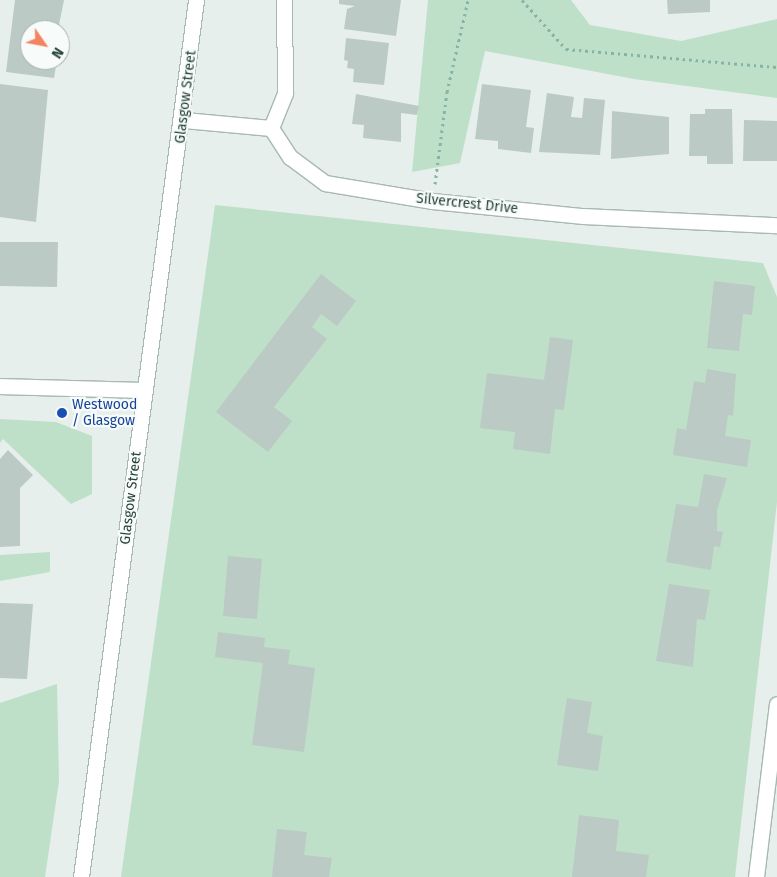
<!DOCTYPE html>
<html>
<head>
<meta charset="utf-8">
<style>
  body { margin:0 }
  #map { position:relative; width:777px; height:877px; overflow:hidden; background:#e6efeb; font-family:"Fira Sans",sans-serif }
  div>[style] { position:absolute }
  .green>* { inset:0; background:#bfe0c8 }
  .building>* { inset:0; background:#bbcac4 }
  .path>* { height:3px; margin-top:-1.5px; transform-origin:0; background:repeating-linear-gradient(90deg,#86b3a5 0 2.5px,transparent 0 6.5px) }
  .roads { filter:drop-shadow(1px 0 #a8b8b2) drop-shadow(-1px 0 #a8b8b2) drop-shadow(0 1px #a8b8b2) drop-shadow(0 -1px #a8b8b2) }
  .minor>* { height:15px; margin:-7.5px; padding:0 7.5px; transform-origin:7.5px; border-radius:7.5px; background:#fff }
  .tertiary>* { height:15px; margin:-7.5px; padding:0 7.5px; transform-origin:7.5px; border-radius:7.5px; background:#fff }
  .dots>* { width:14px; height:14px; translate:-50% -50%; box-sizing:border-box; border:2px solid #f7fbf9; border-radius:50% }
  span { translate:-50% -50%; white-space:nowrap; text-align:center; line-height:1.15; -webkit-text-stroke:4.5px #f7fbf9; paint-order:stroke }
  .street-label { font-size:14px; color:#24423a }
  .transit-label { font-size:14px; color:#164399 }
  .left { translate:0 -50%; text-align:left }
  .north { position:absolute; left:20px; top:20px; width:50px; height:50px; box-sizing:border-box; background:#f7fbf9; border:1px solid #a3b1ad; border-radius:50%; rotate:123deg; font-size:14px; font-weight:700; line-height:20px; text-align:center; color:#24423a }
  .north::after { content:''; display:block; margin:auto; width:18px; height:22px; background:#f4845f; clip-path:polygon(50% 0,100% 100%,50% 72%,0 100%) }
</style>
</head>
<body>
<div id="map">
  <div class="green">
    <i style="clip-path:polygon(428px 0,571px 0,590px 25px,681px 41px,777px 19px,777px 98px,634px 79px,485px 51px,460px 163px,412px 172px)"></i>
    <i style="clip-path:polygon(215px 205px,763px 263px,777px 297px,777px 502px,735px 877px,121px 877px)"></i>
    <i style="clip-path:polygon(0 419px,56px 422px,92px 436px,92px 494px,71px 504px,3px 439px,0 443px)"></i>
    <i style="clip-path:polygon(50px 552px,50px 572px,0 581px,0 555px)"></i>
    <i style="clip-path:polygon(57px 684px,59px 781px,45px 877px,0 877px,0 703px)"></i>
  </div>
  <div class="building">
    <i style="clip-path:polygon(15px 0,64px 0,58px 30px,30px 30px,30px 60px,57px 60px,54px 78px,6px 72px)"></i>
    <i style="clip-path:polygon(339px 0,401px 0,396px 36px,344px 29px,347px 9px,355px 6px,339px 4px)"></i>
    <i style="clip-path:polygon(667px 0,710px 0,710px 12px,668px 14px)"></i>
    <i style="clip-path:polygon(346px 38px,389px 43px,384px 85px,353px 82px,354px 69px,347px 68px,348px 61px,344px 60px)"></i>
    <i style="clip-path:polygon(0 84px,48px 90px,36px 222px,0 217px)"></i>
    <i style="clip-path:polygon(482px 84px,531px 90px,526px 127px,534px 128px,531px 153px,498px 149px,498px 141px,475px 139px)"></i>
    <i style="clip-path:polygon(547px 93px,574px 97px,571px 117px,582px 118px,584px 98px,605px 100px,600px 155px,539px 152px)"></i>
    <i style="clip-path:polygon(356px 94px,419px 106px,417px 115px,401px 113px,401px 142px,363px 138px,364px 125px,352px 124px)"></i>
    <i style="clip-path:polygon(705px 109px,732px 109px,733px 164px,707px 164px,707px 156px,689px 156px,690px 114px,705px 114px)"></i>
    <i style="clip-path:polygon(612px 111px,669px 117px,669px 154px,611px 159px)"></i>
    <i style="clip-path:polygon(744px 120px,777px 121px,777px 161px,743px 161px)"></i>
    <i style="clip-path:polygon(0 242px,58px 242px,57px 287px,0 286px)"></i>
    <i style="clip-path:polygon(321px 274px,356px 301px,337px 326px,321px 314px,312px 327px,327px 339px,274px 407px,292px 421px,268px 452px,216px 412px)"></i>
    <i style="clip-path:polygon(714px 281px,755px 286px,752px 315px,743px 314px,739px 351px,707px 348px)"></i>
    <i style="clip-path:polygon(550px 337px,573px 340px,564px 410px,555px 409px,550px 454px,513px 449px,515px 432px,480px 428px,487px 373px,544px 380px)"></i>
    <i style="clip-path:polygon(707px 369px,736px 374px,733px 416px,728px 415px,725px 436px,751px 440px,747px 467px,673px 455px,677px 428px,686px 430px,694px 381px,705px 383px)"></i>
    <i style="clip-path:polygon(8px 450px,33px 475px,20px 488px,20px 546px,0 547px,0 459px)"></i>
    <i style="clip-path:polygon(704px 474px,727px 478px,717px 510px,717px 531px,723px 532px,720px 547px,714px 546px,711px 570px,666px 562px,676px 504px,698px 507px)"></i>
    <i style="clip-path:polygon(228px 556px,262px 559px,257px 619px,223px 616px)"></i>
    <i style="clip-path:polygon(669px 584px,710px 590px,705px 620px,697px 619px,693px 667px,656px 661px)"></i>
    <i style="clip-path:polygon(0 603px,33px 604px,27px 679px,0 678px)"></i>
    <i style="clip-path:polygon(218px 632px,265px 638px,264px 647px,290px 650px,288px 664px,315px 668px,304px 752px,252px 745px,263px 663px,215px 657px)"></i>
    <i style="clip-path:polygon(567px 698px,592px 702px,587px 733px,603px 736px,598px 771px,557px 765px)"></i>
    <i style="clip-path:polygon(579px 815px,619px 820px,616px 851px,649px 855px,646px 877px,572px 877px)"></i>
    <i style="clip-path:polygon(277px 829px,307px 832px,304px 855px,332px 858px,329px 877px,272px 877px)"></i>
  </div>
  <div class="path">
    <i style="left:522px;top:0;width:66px;rotate:48.1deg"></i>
    <i style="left:566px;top:49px;width:212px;rotate:4.9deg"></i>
    <i style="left:435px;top:184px;width:93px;rotate:-82.6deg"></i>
    <i style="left:447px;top:92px;width:94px;rotate:-77.1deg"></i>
  </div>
  <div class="roads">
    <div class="minor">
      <i style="left:184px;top:120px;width:87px;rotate:5.3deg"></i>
      <i style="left:271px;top:128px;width:35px;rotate:57deg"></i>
      <i style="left:290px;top:157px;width:44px;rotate:36.6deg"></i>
      <i style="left:325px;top:183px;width:109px;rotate:9.5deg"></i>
      <i style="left:432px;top:201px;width:152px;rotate:5.7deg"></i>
      <i style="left:583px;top:216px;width:194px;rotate:2.7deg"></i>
      <i style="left:271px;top:128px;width:38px;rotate:-68deg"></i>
      <i style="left:285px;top:93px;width:93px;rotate:-90.6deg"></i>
      <i style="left:0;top:386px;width:145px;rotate:1.6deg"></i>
      <i style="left:756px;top:877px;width:174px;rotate:-83.1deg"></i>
    </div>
    <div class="tertiary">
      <i style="left:81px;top:877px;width:885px;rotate:-82.53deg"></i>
    </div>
  </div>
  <div class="dots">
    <i style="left:62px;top:413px;background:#1a4fb4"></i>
  </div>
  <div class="street-label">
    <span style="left:186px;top:97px;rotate:-83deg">Glasgow Street</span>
    <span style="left:467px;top:204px;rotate:6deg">Silvercrest Drive</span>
    <span style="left:131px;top:498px;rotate:-83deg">Glasgow Street</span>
  </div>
  <div class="transit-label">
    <span class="left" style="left:72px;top:413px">Westwood<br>/ Glasgow</span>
  </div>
  <div class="north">N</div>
</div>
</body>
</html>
